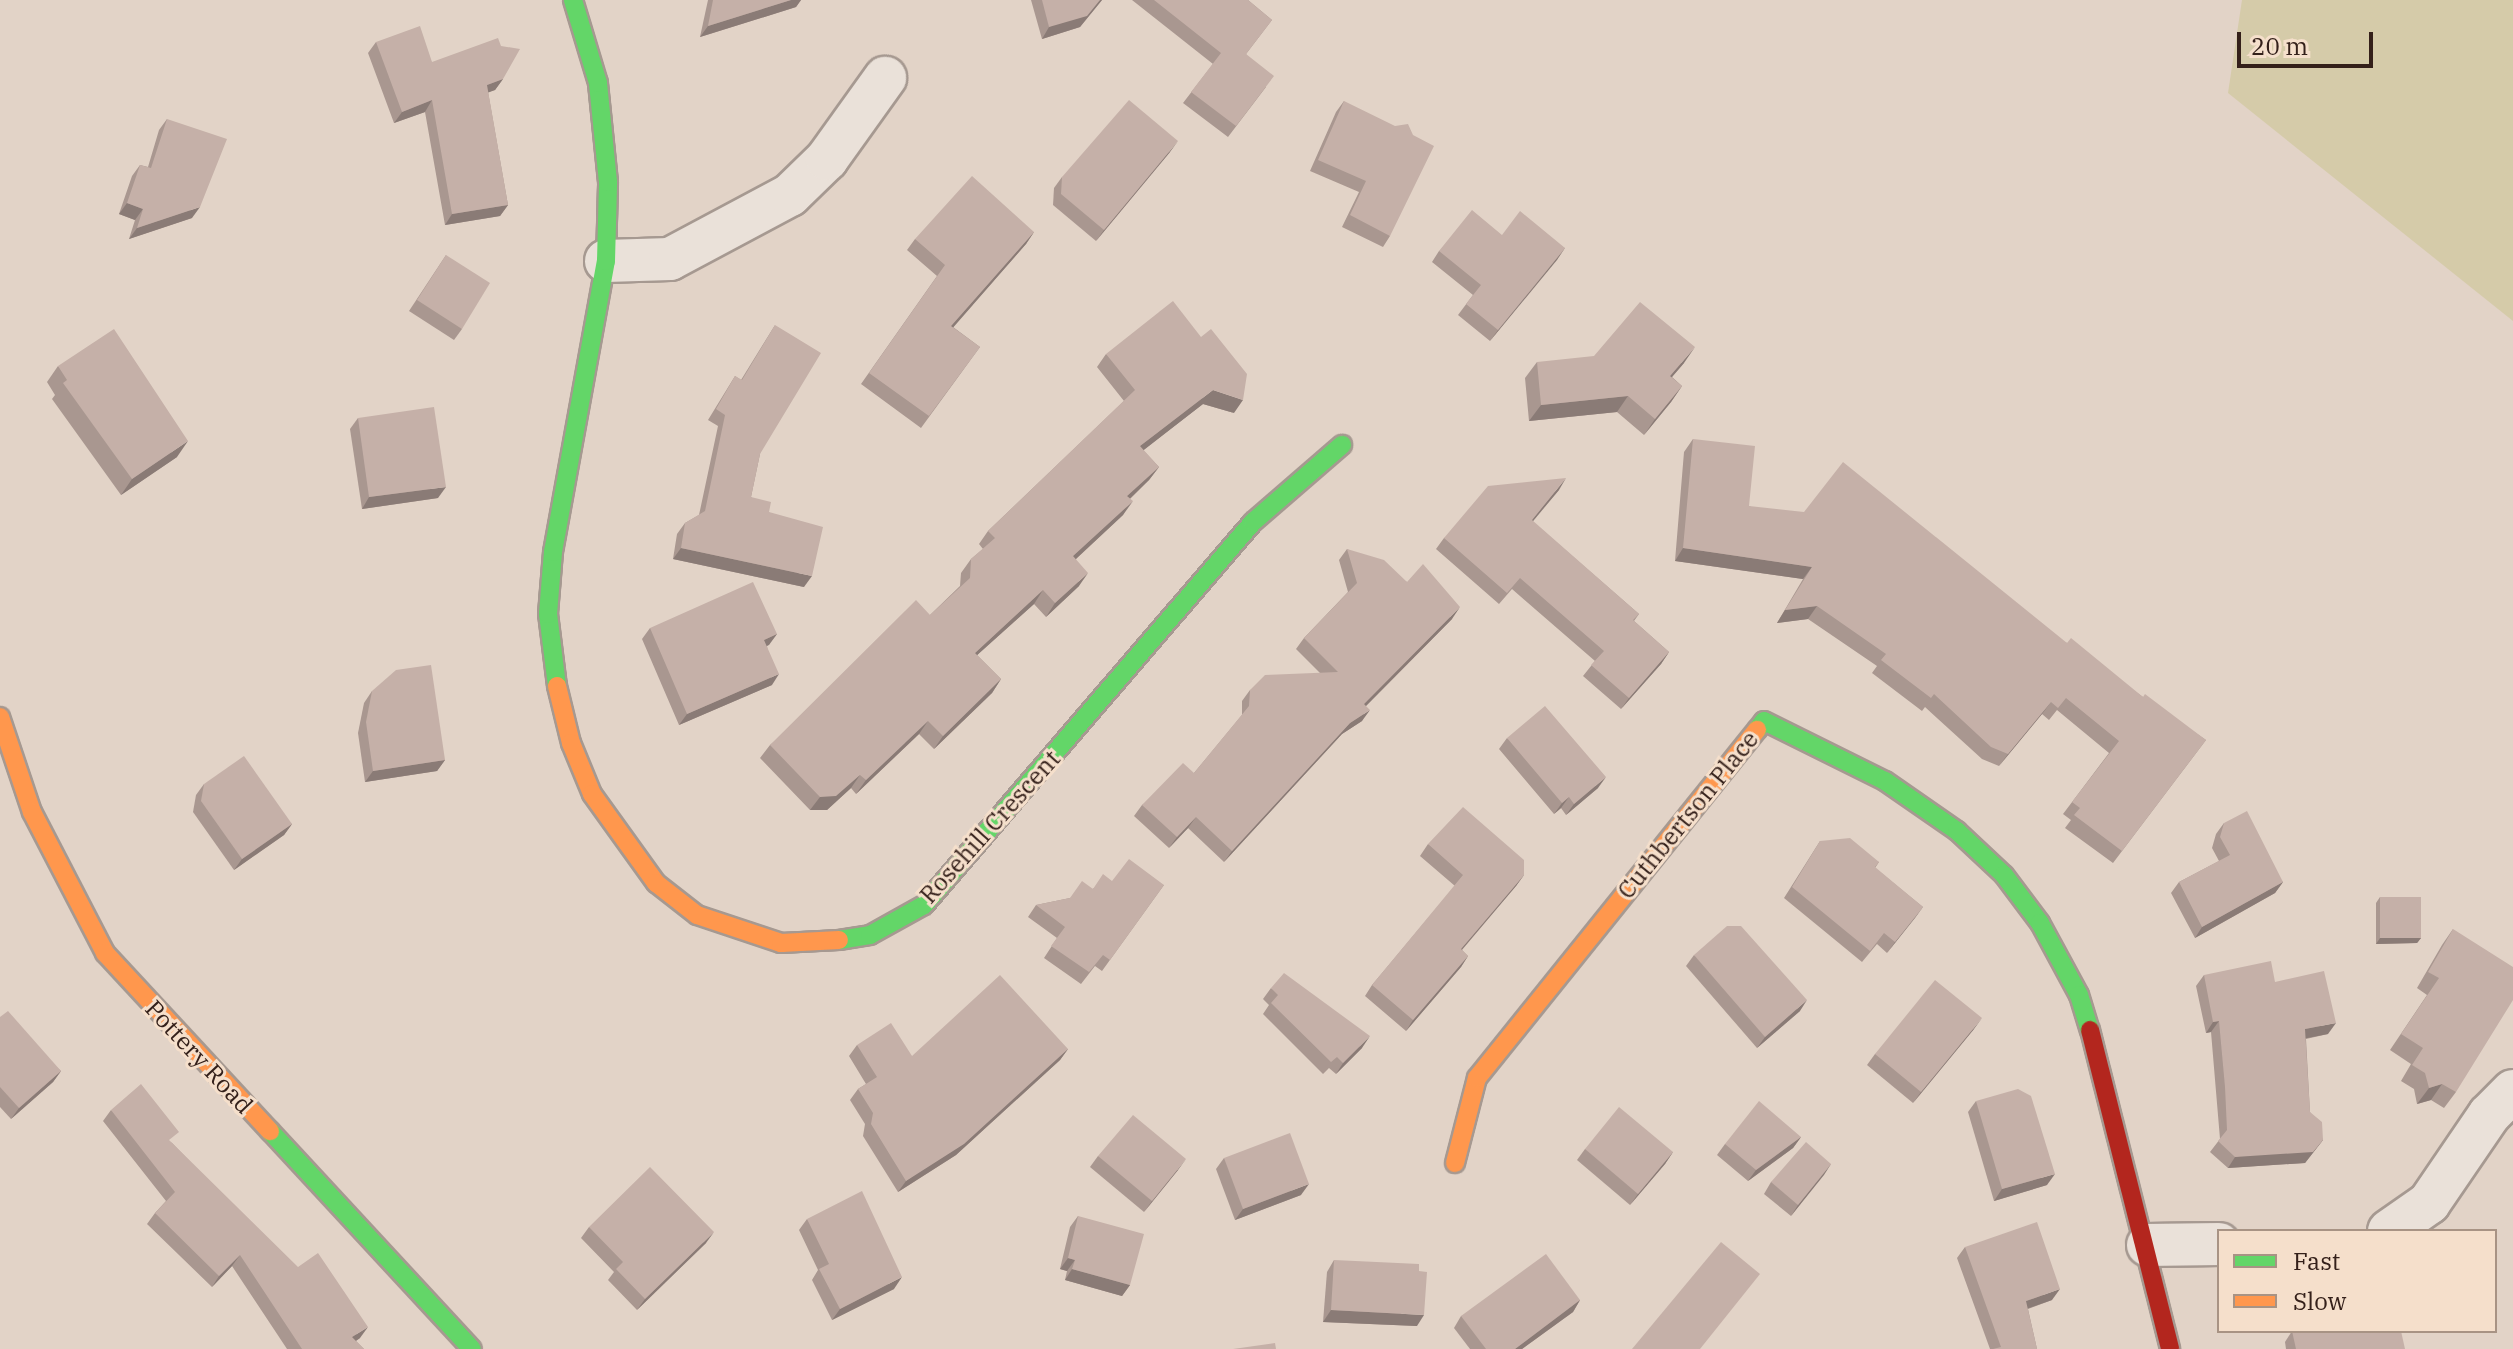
<!DOCTYPE html>
<html>
<head>
<meta charset="utf-8">
<style>
  body { margin:0 }
  #map { position:relative; width:2513px; height:1349px; overflow:hidden; background:#e2d3c7; font-family:"IBM Plex Serif",serif }
  div>[style] { position:absolute }
  .green>* { inset:0; background:#d5cba9 }
  .roads { filter:drop-shadow(2px 0 #a69991) drop-shadow(-2px 0 #a69991) drop-shadow(0 2px #a69991) drop-shadow(0 -2px #a69991) }
  .street>* { height:42px; margin:-21px; padding:0 21px; transform-origin:21px; border-radius:21px; background:#eae1d9 }
  .fast>* { height:18px; margin:-9px; padding:0 9px; transform-origin:9px; border-radius:9px; background:#63d668 }
  .slow>* { height:18px; margin:-9px; padding:0 9px; transform-origin:9px; border-radius:9px; background:#ff974d }
  .jam>* { height:18px; margin:-9px; padding:0 9px; transform-origin:9px; border-radius:9px; background:#b3261e }
  .wall>* { inset:0; background:#a99790 }
  .shaded-wall>* { inset:0; background:#8a7b76 }
  .building>* { inset:0; background:#c5b0a8 }
  span { translate:-50% -50%; white-space:nowrap; text-align:center; line-height:1.15; -webkit-text-stroke:6px #f5dfcb; paint-order:stroke }
  .street-label { font-size:24px; color:#34201a }
  .legend { position:absolute; left:2217px; top:1229px; width:280px; height:104px; box-sizing:border-box; background:#f5dfcb; border:2px solid #a89384; margin:0; padding:10px 14px; list-style:none; font-size:24px; color:#34201a }
  .legend li { display:flex; align-items:center; gap:16px; height:40px }
  .legend b { width:40px; border:2px solid #a89384 }
  .scale { position:absolute; left:2237px; top:32px; width:136px; height:36px; box-sizing:border-box; border:4px solid #34201a; border-top:0; padding-left:10px; font-size:24px; line-height:28px; white-space:nowrap; color:#34201a; -webkit-text-stroke:6px #f5dfcb; paint-order:stroke }
</style>
</head>
<body>
<div id="map">
  <div class="green">
    <i style="clip-path:polygon(2242px 0,2513px 0,2513px 321px,2228px 93px)"></i>
  </div>
  <div class="roads">
    <div class="street">
      <i style="left:606px;top:261px;width:64px;rotate:-1.8deg"></i>
      <i style="left:670px;top:259px;width:136px;rotate:-28.1deg"></i>
      <i style="left:790px;top:195px;width:52px;rotate:-44.2deg"></i>
      <i style="left:827px;top:159px;width:100px;rotate:-54.4deg"></i>
      <i style="left:2389px;top:1231px;width:49px;rotate:-35deg"></i>
      <i style="left:2429px;top:1203px;width:107px;rotate:-55.7deg"></i>
      <i style="left:2489px;top:1115px;width:34px;rotate:-45deg"></i>
      <i style="left:2148px;top:1245px;width:71px;rotate:-0.8deg"></i>
    </div>
    <div class="fast">
      <i style="left:557px;top:686px;width:73px;rotate:-97.1deg"></i>
      <i style="left:548px;top:614px;width:62px;rotate:-85.4deg"></i>
      <i style="left:553px;top:552px;width:296px;rotate:-79.7deg"></i>
      <i style="left:606px;top:261px;width:79px;rotate:-88.5deg"></i>
      <i style="left:608px;top:182px;width:100px;rotate:-95.8deg"></i>
      <i style="left:598px;top:83px;width:87px;rotate:-106.8deg"></i>
      <i style="left:1757px;top:730px;width:11px;rotate:-52deg"></i>
      <i style="left:1764px;top:721px;width:135px;rotate:26.4deg"></i>
      <i style="left:1885px;top:781px;width:88px;rotate:34.8deg"></i>
      <i style="left:1957px;top:831px;width:64px;rotate:43.1deg"></i>
      <i style="left:2004px;top:875px;width:60px;rotate:53.1deg"></i>
      <i style="left:2040px;top:923px;width:82px;rotate:61.6deg"></i>
      <i style="left:2079px;top:995px;width:37px;rotate:73deg"></i>
      <i style="left:839px;top:940px;width:31px;rotate:-9deg"></i>
      <i style="left:870px;top:935px;width:62px;rotate:-29.1deg"></i>
      <i style="left:924px;top:905px;width:505px;rotate:-49.34deg"></i>
      <i style="left:1253px;top:522px;width:118px;rotate:-40.9deg"></i>
      <i style="left:270px;top:1131px;width:297px;rotate:47.2deg"></i>
    </div>
    <div class="slow">
      <i style="left:557px;top:686px;width:59px;rotate:76.2deg"></i>
      <i style="left:571px;top:743px;width:55px;rotate:67.6deg"></i>
      <i style="left:592px;top:794px;width:110px;rotate:54.3deg"></i>
      <i style="left:656px;top:883px;width:52px;rotate:38deg"></i>
      <i style="left:697px;top:915px;width:89px;rotate:18.4deg"></i>
      <i style="left:781px;top:943px;width:58px;rotate:-3deg"></i>
      <i style="left:0;top:717px;width:100px;rotate:71.4deg"></i>
      <i style="left:32px;top:812px;width:159px;rotate:62.6deg"></i>
      <i style="left:105px;top:953px;width:243px;rotate:47.2deg"></i>
      <i style="left:1455px;top:1163px;width:88px;rotate:-75.5deg"></i>
      <i style="left:1477px;top:1078px;width:447px;rotate:-51.2deg"></i>
    </div>
    <div class="jam">
      <i style="left:2090px;top:1030px;width:329px;rotate:75.9deg"></i>
    </div>
  </div>
  <div class="wall">
    <i style="clip-path:polygon(708px 0,801px 0,796px 7px,700px 37px)"></i>
    <i style="clip-path:polygon(1031px 0,1102px 0,1080px 27px,1042px 39px)"></i>
    <i style="clip-path:polygon(1132px 0,1248px 0,1272px 20px,1246px 54px,1266px 87px,1228px 137px,1183px 103px,1213px 64px)"></i>
    <i style="clip-path:polygon(376px 42px,432px 62px,503px 79px,495px 90px,488px 92px,508px 205px,500px 216px,445px 225px,425px 112px,394px 123px,368px 53px)"></i>
    <i style="clip-path:polygon(1344px 101px,1390px 236px,1383px 247px,1342px 227px,1359px 192px,1310px 171px,1336px 112px)"></i>
    <i style="clip-path:polygon(167px 119px,192px 218px,129px 239px,135px 220px,119px 214px,132px 176px,140px 165px,148px 167px,159px 130px)"></i>
    <i style="clip-path:polygon(1170px 152px,1096px 241px,1053px 205px,1054px 188px,1062px 177px)"></i>
    <i style="clip-path:polygon(1034px 232px,1026px 244px,953px 327px,980px 347px,921px 428px,861px 384px,937px 276px,907px 250px,915px 239px)"></i>
    <i style="clip-path:polygon(1502px 235px,1565px 248px,1490px 341px,1458px 315px,1473px 295px,1432px 262px,1439px 251px)"></i>
    <i style="clip-path:polygon(446px 255px,462px 329px,454px 340px,409px 311px)"></i>
    <i style="clip-path:polygon(775px 325px,760px 454px,751px 497px,769px 512px,804px 587px,673px 559px,677px 534px,685px 523px,699px 515px,718px 426px,708px 420px,735px 376px,741px 380px)"></i>
    <i style="clip-path:polygon(1106px 354px,1234px 413px,1203px 404px,1143px 450px,1159px 467px,1149px 480px,1130px 499px,1123px 515px,1076px 559px,1079px 586px,1046px 617px,1034px 604px,977px 655px,1001px 679px,992px 693px,934px 749px,919px 734px,856px 794px,851px 788px,827px 810px,810px 810px,760px 758px,770px 745px,930px 615px,960px 586px,961px 573px,971px 559px,983px 549px,979px 544px,988px 531px,1124px 401px,1097px 367px)"></i>
    <i style="clip-path:polygon(1537px 362px,1684px 363px,1672px 377px,1682px 386px,1671px 402px,1644px 435px,1617px 412px,1529px 421px,1525px 378px)"></i>
    <i style="clip-path:polygon(58px 366px,177px 457px,121px 495px,52px 399px,55px 395px,47px 382px)"></i>
    <i style="clip-path:polygon(358px 418px,438px 498px,362px 509px,350px 429px)"></i>
    <i style="clip-path:polygon(1693px 439px,1749px 506px,2067px 643px,2143px 697px,2206px 740px,2113px 863px,2065px 828px,2071px 820px,2063px 814px,2109px 753px,2057px 710px,2049px 720px,2042px 714px,1999px 766px,1982px 759px,1925px 707px,1922px 711px,1872px 673px,1877px 666px,1808px 619px,1777px 623px,1803px 579px,1675px 561px,1684px 452px)"></i>
    <i style="clip-path:polygon(1559px 490px,1532px 521px,1639px 614px,1634px 621px,1669px 652px,1661px 664px,1621px 709px,1583px 676px,1595px 661px,1512px 589px,1499px 604px,1436px 549px,1444px 538px)"></i>
    <i style="clip-path:polygon(1347px 549px,1407px 582px,1452px 619px,1366px 706px,1362px 721px,1342px 734px,1224px 862px,1188px 828px,1169px 848px,1134px 816px,1142px 805px,1194px 773px,1242px 715px,1242px 701px,1250px 690px,1320px 673px,1296px 649px,1304px 638px,1348px 592px,1339px 560px)"></i>
    <i style="clip-path:polygon(650px 628px,777px 634px,767px 646px,772px 685px,679px 725px,642px 639px)"></i>
    <i style="clip-path:polygon(372px 691px,445px 760px,437px 771px,365px 782px,358px 733px,364px 703px)"></i>
    <i style="clip-path:polygon(1507px 738px,1598px 788px,1566px 815px,1561px 808px,1554px 814px,1499px 749px)"></i>
    <i style="clip-path:polygon(204px 784px,292px 824px,284px 835px,234px 870px,193px 812px,196px 795px)"></i>
    <i style="clip-path:polygon(2224px 823px,2283px 882px,2275px 893px,2195px 938px,2171px 893px,2179px 882px,2219px 861px,2212px 848px,2216px 834px)"></i>
    <i style="clip-path:polygon(1820px 841px,1879px 862px,1875px 868px,1923px 907px,1887px 953px,1877px 944px,1862px 962px,1784px 898px)"></i>
    <i style="clip-path:polygon(1428px 844px,1524px 875px,1516px 886px,1462px 950px,1468px 956px,1461px 967px,1406px 1031px,1365px 996px,1372px 985px,1455px 886px,1420px 856px)"></i>
    <i style="clip-path:polygon(1112px 881px,1164px 885px,1102px 971px,1095px 966px,1081px 984px,1044px 958px,1057px 938px,1028px 917px,1036px 905px,1070px 898px)"></i>
    <i style="clip-path:polygon(2380px 897px,2421px 938px,2417px 943px,2376px 944px,2376px 903px)"></i>
    <i style="clip-path:polygon(2453px 929px,2456px 1092px,2444px 1108px,2431px 1100px,2417px 1104px,2414px 1089px,2401px 1081px,2411px 1064px,2390px 1050px,2427px 995px,2417px 988px,2442px 945px)"></i>
    <i style="clip-path:polygon(1694px 955px,1800px 1011px,1757px 1048px,1686px 966px)"></i>
    <i style="clip-path:polygon(2204px 975px,2275px 982px,2328px 1034px,2306px 1039px,2310px 1112px,2323px 1140px,2305px 1163px,2228px 1168px,2210px 1152px,2220px 1139px,2211px 1032px,2206px 1033px,2196px 986px)"></i>
    <i style="clip-path:polygon(1271px 988px,1362px 1048px,1336px 1074px,1329px 1068px,1323px 1074px,1263px 1014px,1269px 1005px,1263px 999px)"></i>
    <i style="clip-path:polygon(0 1017px,61px 1071px,53px 1082px,11px 1119px,0 1107px)"></i>
    <i style="clip-path:polygon(1974px 1029px,1913px 1103px,1867px 1065px,1875px 1054px)"></i>
    <i style="clip-path:polygon(857px 1045px,912px 1056px,1068px 1049px,1060px 1060px,956px 1155px,898px 1192px,863px 1136px,865px 1124px,850px 1100px,858px 1089px,866px 1084px,849px 1056px)"></i>
    <i style="clip-path:polygon(1976px 1101px,2047px 1185px,1994px 1201px,1968px 1112px)"></i>
    <i style="clip-path:polygon(111px 1110px,172px 1143px,360px 1338px,356px 1341px,364px 1349px,287px 1349px,232px 1266px,212px 1287px,147px 1224px,155px 1213px,166px 1201px,103px 1121px)"></i>
    <i style="clip-path:polygon(1801px 1137px,1793px 1148px,1748px 1181px,1717px 1155px,1725px 1144px)"></i>
    <i style="clip-path:polygon(1585px 1149px,1673px 1152px,1665px 1164px,1630px 1205px,1577px 1160px)"></i>
    <i style="clip-path:polygon(1098px 1156px,1178px 1170px,1144px 1212px,1090px 1167px)"></i>
    <i style="clip-path:polygon(1224px 1158px,1301px 1195px,1235px 1220px,1216px 1169px)"></i>
    <i style="clip-path:polygon(1831px 1164px,1791px 1216px,1764px 1194px,1771px 1182px)"></i>
    <i style="clip-path:polygon(1078px 1216px,1130px 1285px,1122px 1296px,1065px 1280px,1067px 1271px,1060px 1269px,1070px 1227px)"></i>
    <i style="clip-path:polygon(807px 1219px,894px 1289px,832px 1320px,812px 1280px,818px 1270px,799px 1230px)"></i>
    <i style="clip-path:polygon(589px 1227px,706px 1243px,637px 1310px,608px 1280px,614px 1272px,581px 1238px)"></i>
    <i style="clip-path:polygon(1965px 1247px,2052px 1300px,2028px 1309px,2037px 1349px,1990px 1349px,1957px 1258px)"></i>
    <i style="clip-path:polygon(1334px 1260px,1417px 1326px,1323px 1322px,1327px 1272px)"></i>
    <i style="clip-path:polygon(1580px 1300px,1573px 1312px,1522px 1349px,1470px 1349px,1454px 1328px,1461px 1316px)"></i>
    <i style="clip-path:polygon(2292px 1331px,2405px 1349px,2286px 1349px,2285px 1342px)"></i>
  </div>
  <div class="shaded-wall">
    <i style="clip-path:polygon(791px 0,801px 0,796px 7px,700px 37px,708px 26px)"></i>
    <i style="clip-path:polygon(1100px 0,1102px 0,1080px 27px,1042px 39px,1049px 27px)"></i>
    <i style="clip-path:polygon(503px 79px,495px 90px,479px 96px,487px 85px)"></i>
    <i style="clip-path:polygon(432px 100px,425px 112px,394px 123px,402px 112px)"></i>
    <i style="clip-path:polygon(1178px 141px,1170px 152px,1096px 241px,1104px 230px)"></i>
    <i style="clip-path:polygon(127px 203px,143px 209px,135px 220px,119px 214px)"></i>
    <i style="clip-path:polygon(508px 205px,500px 216px,445px 225px,452px 214px)"></i>
    <i style="clip-path:polygon(200px 207px,192px 218px,129px 239px,137px 228px)"></i>
    <i style="clip-path:polygon(1034px 232px,1026px 244px,944px 338px,951px 326px)"></i>
    <i style="clip-path:polygon(1565px 248px,1557px 260px,1490px 341px,1498px 330px)"></i>
    <i style="clip-path:polygon(1695px 347px,1684px 363px,1659px 392px,1670px 376px)"></i>
    <i style="clip-path:polygon(1682px 386px,1671px 402px,1644px 435px,1655px 419px)"></i>
    <i style="clip-path:polygon(1213px 390px,1243px 400px,1234px 413px,1203px 404px,1131px 460px,1140px 446px)"></i>
    <i style="clip-path:polygon(1628px 396px,1617px 412px,1529px 421px,1541px 405px)"></i>
    <i style="clip-path:polygon(188px 441px,177px 457px,121px 495px,132px 479px)"></i>
    <i style="clip-path:polygon(1159px 467px,1149px 480px,1118px 510px,1127px 496px)"></i>
    <i style="clip-path:polygon(1566px 478px,1559px 490px,1524px 532px,1532px 520px)"></i>
    <i style="clip-path:polygon(446px 487px,438px 498px,362px 509px,369px 497px)"></i>
    <i style="clip-path:polygon(1133px 501px,1123px 515px,1064px 570px,1073px 556px)"></i>
    <i style="clip-path:polygon(681px 548px,812px 576px,804px 587px,673px 559px)"></i>
    <i style="clip-path:polygon(1683px 548px,1812px 567px,1803px 579px,1675px 561px)"></i>
    <i style="clip-path:polygon(1088px 573px,1079px 586px,1046px 617px,1055px 603px)"></i>
    <i style="clip-path:polygon(1043px 590px,1034px 604px,965px 666px,975px 653px)"></i>
    <i style="clip-path:polygon(1817px 606px,1808px 619px,1777px 623px,1785px 610px)"></i>
    <i style="clip-path:polygon(1460px 607px,1452px 619px,1357px 715px,1364px 704px)"></i>
    <i style="clip-path:polygon(777px 634px,769px 645px,756px 651px,764px 640px)"></i>
    <i style="clip-path:polygon(1669px 652px,1661px 664px,1621px 709px,1629px 698px)"></i>
    <i style="clip-path:polygon(779px 674px,772px 685px,679px 725px,687px 714px)"></i>
    <i style="clip-path:polygon(1001px 679px,992px 693px,934px 749px,943px 736px)"></i>
    <i style="clip-path:polygon(2051px 702px,2042px 714px,1999px 766px,2008px 754px)"></i>
    <i style="clip-path:polygon(1370px 710px,1362px 721px,1342px 734px,1224px 862px,1232px 851px,1350px 723px)"></i>
    <i style="clip-path:polygon(928px 721px,919px 734px,856px 794px,866px 780px)"></i>
    <i style="clip-path:polygon(445px 760px,437px 771px,365px 782px,373px 771px)"></i>
    <i style="clip-path:polygon(860px 775px,851px 788px,827px 810px,810px 810px,820px 797px)"></i>
    <i style="clip-path:polygon(1606px 777px,1598px 788px,1566px 815px,1574px 804px)"></i>
    <i style="clip-path:polygon(1569px 797px,1561px 808px,1554px 814px,1562px 803px)"></i>
    <i style="clip-path:polygon(1196px 817px,1188px 828px,1169px 848px,1177px 837px)"></i>
    <i style="clip-path:polygon(292px 824px,284px 835px,234px 870px,242px 859px)"></i>
    <i style="clip-path:polygon(1524px 875px,1516px 886px,1453px 960px,1461px 949px)"></i>
    <i style="clip-path:polygon(2283px 882px,2275px 893px,2195px 938px,2202px 927px)"></i>
    <i style="clip-path:polygon(1923px 907px,1915px 918px,1887px 953px,1895px 942px)"></i>
    <i style="clip-path:polygon(2380px 938px,2421px 938px,2417px 943px,2376px 944px)"></i>
    <i style="clip-path:polygon(1468px 956px,1461px 967px,1406px 1031px,1413px 1020px)"></i>
    <i style="clip-path:polygon(1807px 1000px,1800px 1011px,1757px 1048px,1765px 1037px)"></i>
    <i style="clip-path:polygon(1982px 1018px,1974px 1029px,1913px 1103px,1921px 1092px)"></i>
    <i style="clip-path:polygon(2219px 1021px,2211px 1032px,2206px 1033px,2213px 1022px)"></i>
    <i style="clip-path:polygon(2336px 1023px,2328px 1034px,2297px 1040px,2305px 1029px)"></i>
    <i style="clip-path:polygon(1370px 1036px,1362px 1048px,1336px 1074px,1343px 1063px)"></i>
    <i style="clip-path:polygon(1068px 1049px,1060px 1060px,956px 1155px,898px 1192px,906px 1181px)"></i>
    <i style="clip-path:polygon(61px 1071px,53px 1082px,11px 1119px,19px 1108px)"></i>
    <i style="clip-path:polygon(2442px 1084px,2431px 1100px,2417px 1104px,2429px 1088px)"></i>
    <i style="clip-path:polygon(1801px 1137px,1793px 1148px,1748px 1181px,1756px 1170px)"></i>
    <i style="clip-path:polygon(2323px 1140px,2305px 1163px,2228px 1168px,2235px 1157px)"></i>
    <i style="clip-path:polygon(1673px 1152px,1665px 1164px,1630px 1205px,1638px 1194px)"></i>
    <i style="clip-path:polygon(1186px 1159px,1178px 1170px,1144px 1212px,1152px 1201px)"></i>
    <i style="clip-path:polygon(1831px 1164px,1824px 1175px,1791px 1216px,1798px 1205px)"></i>
    <i style="clip-path:polygon(2055px 1174px,2047px 1185px,1994px 1201px,2002px 1189px)"></i>
    <i style="clip-path:polygon(1309px 1184px,1301px 1195px,1235px 1220px,1243px 1209px)"></i>
    <i style="clip-path:polygon(714px 1232px,706px 1243px,637px 1310px,645px 1299px)"></i>
    <i style="clip-path:polygon(240px 1255px,232px 1266px,212px 1287px,219px 1276px)"></i>
    <i style="clip-path:polygon(1068px 1258px,1075px 1260px,1067px 1271px,1060px 1269px)"></i>
    <i style="clip-path:polygon(1072px 1269px,1130px 1285px,1122px 1296px,1065px 1280px)"></i>
    <i style="clip-path:polygon(902px 1277px,894px 1289px,832px 1320px,840px 1309px)"></i>
    <i style="clip-path:polygon(2060px 1289px,2052px 1300px,2018px 1312px,2026px 1301px)"></i>
    <i style="clip-path:polygon(1580px 1300px,1573px 1312px,1522px 1349px,1515px 1349px)"></i>
    <i style="clip-path:polygon(1331px 1310px,1424px 1315px,1417px 1326px,1323px 1322px)"></i>
    <i style="clip-path:polygon(368px 1327px,360px 1338px,345px 1348px,352px 1337px)"></i>
  </div>
  <div class="building">
    <i style="clip-path:polygon(713px 0,791px 0,708px 26px)"></i>
    <i style="clip-path:polygon(1042px 0,1100px 0,1087px 16px,1049px 27px)"></i>
    <i style="clip-path:polygon(1154px 0,1248px 0,1272px 20px,1246px 54px,1274px 76px,1236px 126px,1191px 92px,1221px 53px)"></i>
    <i style="clip-path:polygon(420px 26px,432px 62px,498px 38px,501px 46px,520px 49px,503px 79px,487px 85px,508px 205px,452px 214px,432px 100px,402px 112px,376px 42px)"></i>
    <i style="clip-path:polygon(1129px 100px,1178px 141px,1104px 230px,1061px 194px,1062px 177px)"></i>
    <i style="clip-path:polygon(1344px 101px,1395px 126px,1408px 124px,1413px 135px,1434px 146px,1390px 236px,1350px 215px,1366px 181px,1318px 160px)"></i>
    <i style="clip-path:polygon(167px 119px,227px 139px,200px 207px,137px 228px,143px 209px,127px 203px,140px 165px,151px 168px)"></i>
    <i style="clip-path:polygon(972px 176px,1034px 232px,951px 326px,980px 347px,929px 416px,869px 373px,945px 265px,915px 239px)"></i>
    <i style="clip-path:polygon(1472px 210px,1502px 235px,1520px 211px,1565px 248px,1498px 330px,1466px 304px,1481px 285px,1439px 251px)"></i>
    <i style="clip-path:polygon(446px 255px,490px 283px,462px 329px,417px 300px)"></i>
    <i style="clip-path:polygon(1173px 301px,1201px 337px,1211px 329px,1247px 374px,1243px 400px,1213px 390px,1140px 446px,1159px 467px,1127px 496px,1133px 501px,1073px 556px,1088px 573px,1055px 603px,1043px 590px,975px 653px,1001px 679px,943px 736px,928px 721px,866px 780px,860px 775px,836px 796px,820px 797px,770px 745px,916px 600px,930px 615px,970px 578px,971px 559px,995px 538px,988px 531px,1135px 390px,1106px 354px)"></i>
    <i style="clip-path:polygon(1640px 302px,1695px 347px,1670px 376px,1682px 386px,1655px 419px,1628px 396px,1541px 405px,1537px 362px,1594px 356px)"></i>
    <i style="clip-path:polygon(775px 325px,821px 353px,760px 454px,751px 497px,771px 502px,769px 512px,823px 527px,812px 576px,681px 548px,685px 523px,705px 511px,725px 415px,716px 409px,735px 376px,742px 380px)"></i>
    <i style="clip-path:polygon(114px 329px,188px 441px,132px 479px,63px 383px,67px 380px,58px 366px)"></i>
    <i style="clip-path:polygon(434px 407px,446px 487px,369px 497px,358px 418px)"></i>
    <i style="clip-path:polygon(1693px 439px,1755px 446px,1749px 506px,1804px 512px,1843px 462px,2067px 643px,2071px 638px,2143px 697px,2145px 694px,2206px 740px,2122px 851px,2074px 815px,2080px 808px,2072px 802px,2119px 741px,2066px 698px,2058px 708px,2051px 702px,2008px 754px,1991px 747px,1934px 694px,1931px 698px,1881px 660px,1886px 654px,1817px 606px,1785px 610px,1812px 567px,1683px 548px)"></i>
    <i style="clip-path:polygon(1566px 478px,1532px 520px,1639px 614px,1633px 620px,1669px 652px,1629px 698px,1591px 665px,1604px 651px,1520px 578px,1507px 593px,1444px 538px,1488px 486px)"></i>
    <i style="clip-path:polygon(1347px 549px,1384px 560px,1407px 582px,1423px 564px,1460px 607px,1364px 704px,1370px 710px,1350px 723px,1232px 851px,1196px 817px,1177px 837px,1142px 805px,1183px 763px,1194px 773px,1249px 706px,1250px 690px,1265px 675px,1338px 672px,1304px 638px,1357px 583px)"></i>
    <i style="clip-path:polygon(753px 582px,777px 634px,764px 640px,779px 674px,687px 714px,650px 628px)"></i>
    <i style="clip-path:polygon(431px 665px,445px 760px,373px 771px,366px 722px,372px 691px,396px 670px)"></i>
    <i style="clip-path:polygon(1545px 706px,1606px 777px,1574px 804px,1569px 797px,1562px 803px,1507px 738px)"></i>
    <i style="clip-path:polygon(244px 756px,292px 824px,242px 859px,201px 801px,204px 784px)"></i>
    <i style="clip-path:polygon(1463px 807px,1524px 860px,1524px 875px,1461px 949px,1468px 956px,1413px 1020px,1372px 985px,1463px 875px,1428px 844px)"></i>
    <i style="clip-path:polygon(2247px 811px,2283px 882px,2202px 927px,2179px 882px,2230px 855px,2220px 837px,2224px 823px)"></i>
    <i style="clip-path:polygon(1850px 838px,1879px 862px,1875px 867px,1923px 907px,1895px 942px,1884px 933px,1870px 951px,1792px 887px,1820px 841px)"></i>
    <i style="clip-path:polygon(1129px 859px,1164px 885px,1110px 960px,1103px 955px,1089px 972px,1051px 946px,1065px 927px,1036px 905px,1070px 898px,1082px 881px,1093px 889px,1103px 874px,1112px 881px)"></i>
    <i style="clip-path:polygon(2380px 897px,2421px 897px,2421px 938px,2380px 938px)"></i>
    <i style="clip-path:polygon(1727px 926px,1741px 926px,1807px 1000px,1765px 1037px,1694px 955px)"></i>
    <i style="clip-path:polygon(2453px 929px,2513px 967px,2513px 1000px,2456px 1092px,2442px 1084px,2429px 1088px,2425px 1073px,2412px 1065px,2423px 1048px,2401px 1034px,2439px 978px,2428px 972px)"></i>
    <i style="clip-path:polygon(2271px 961px,2275px 982px,2324px 971px,2336px 1023px,2305px 1029px,2310px 1112px,2322px 1122px,2323px 1140px,2313px 1152px,2235px 1157px,2218px 1141px,2227px 1130px,2225px 1087px,2219px 1021px,2213px 1022px,2204px 975px)"></i>
    <i style="clip-path:polygon(1284px 973px,1370px 1036px,1343px 1063px,1337px 1057px,1331px 1062px,1271px 1003px,1278px 995px,1271px 988px)"></i>
    <i style="clip-path:polygon(1000px 975px,1068px 1049px,964px 1144px,906px 1181px,871px 1124px,873px 1113px,858px 1089px,877px 1077px,857px 1045px,891px 1023px,912px 1056px)"></i>
    <i style="clip-path:polygon(1935px 980px,1982px 1018px,1921px 1092px,1875px 1054px)"></i>
    <i style="clip-path:polygon(8px 1011px,61px 1071px,19px 1108px,0 1087px,0 1017px)"></i>
    <i style="clip-path:polygon(141px 1084px,179px 1132px,169px 1140px,298px 1267px,318px 1253px,368px 1327px,352px 1337px,364px 1349px,302px 1349px,240px 1255px,219px 1276px,155px 1213px,175px 1192px,111px 1110px)"></i>
    <i style="clip-path:polygon(2018px 1089px,2031px 1096px,2055px 1174px,2002px 1189px,1976px 1101px)"></i>
    <i style="clip-path:polygon(1759px 1101px,1801px 1137px,1756px 1170px,1725px 1144px)"></i>
    <i style="clip-path:polygon(1619px 1107px,1673px 1152px,1638px 1194px,1585px 1149px)"></i>
    <i style="clip-path:polygon(1133px 1115px,1186px 1159px,1152px 1201px,1098px 1156px)"></i>
    <i style="clip-path:polygon(1290px 1133px,1309px 1184px,1243px 1209px,1224px 1158px)"></i>
    <i style="clip-path:polygon(1806px 1142px,1831px 1164px,1798px 1205px,1771px 1182px)"></i>
    <i style="clip-path:polygon(650px 1167px,714px 1232px,645px 1299px,616px 1269px,623px 1262px,589px 1227px)"></i>
    <i style="clip-path:polygon(862px 1191px,902px 1277px,840px 1309px,819px 1269px,829px 1264px,807px 1219px)"></i>
    <i style="clip-path:polygon(1078px 1216px,1144px 1234px,1130px 1285px,1072px 1269px,1075px 1260px,1068px 1258px)"></i>
    <i style="clip-path:polygon(2037px 1222px,2060px 1289px,2026px 1301px,2037px 1349px,1993px 1349px,2001px 1347px,1965px 1247px)"></i>
    <i style="clip-path:polygon(1721px 1242px,1760px 1274px,1700px 1349px,1632px 1349px)"></i>
    <i style="clip-path:polygon(1546px 1254px,1580px 1300px,1515px 1349px,1486px 1349px,1461px 1316px)"></i>
    <i style="clip-path:polygon(1334px 1260px,1419px 1264px,1419px 1271px,1427px 1272px,1424px 1315px,1331px 1310px)"></i>
    <i style="clip-path:polygon(2292px 1331px,2401px 1331px,2405px 1349px,2296px 1349px)"></i>
    <i style="clip-path:polygon(1275px 1343px,1276px 1349px,1233px 1349px)"></i>
  </div>
  <div class="street-label">
    <span style="left:1688px;top:815px;rotate:-51deg">Cuthbertson Place</span>
    <span style="left:990px;top:827px;rotate:-48deg">Rosehill Crescent</span>
    <span style="left:199px;top:1057px;rotate:47deg">Pottery Road</span>
  </div>
  <ul class="legend">
  <li><b style="height:10px;background:#63d668"></b>Fast</li>
  <li><b style="height:10px;background:#ff974d"></b>Slow</li>
  </ul>
  <div class="scale">20 m</div>
</div>
</body>
</html>
